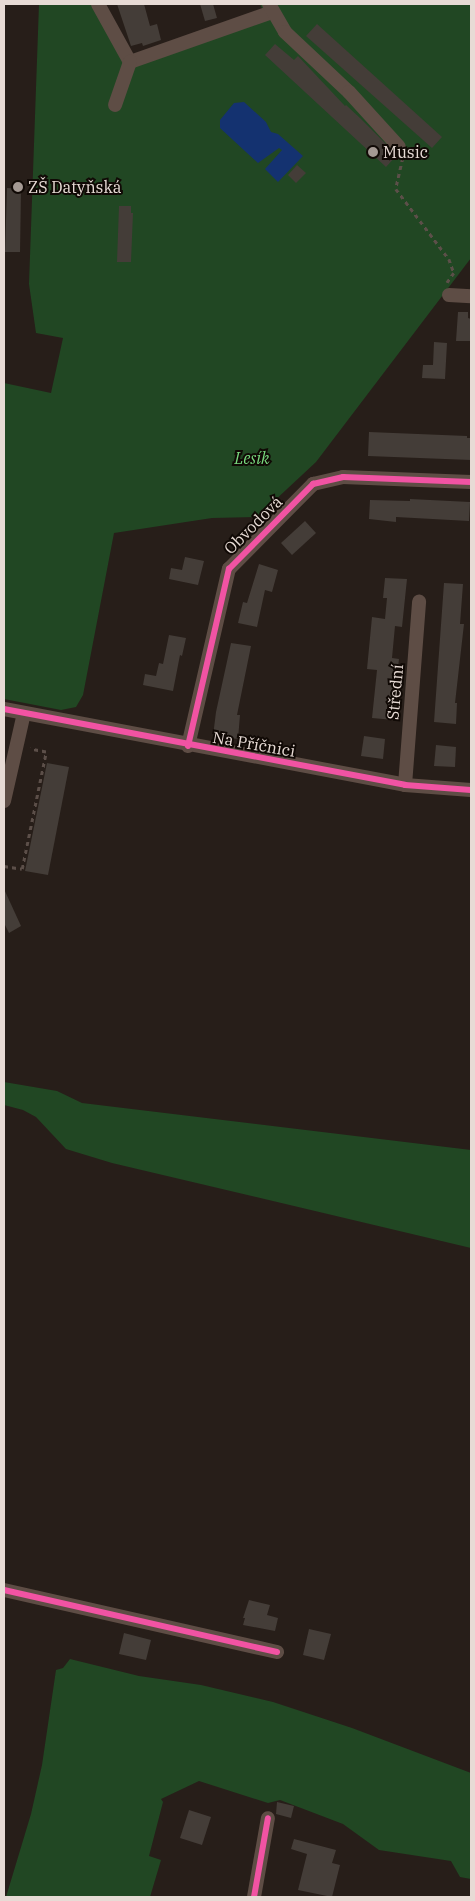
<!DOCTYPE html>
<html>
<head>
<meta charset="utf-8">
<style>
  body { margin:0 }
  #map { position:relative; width:475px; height:1901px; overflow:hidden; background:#271e19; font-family:"IBM Plex Serif",serif }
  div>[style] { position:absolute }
  .green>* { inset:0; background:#214723 }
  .water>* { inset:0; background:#143270 }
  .building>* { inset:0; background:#443d38 }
  .path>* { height:2.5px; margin-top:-1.25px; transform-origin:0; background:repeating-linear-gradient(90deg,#5c4f49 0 4px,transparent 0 8px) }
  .minor>* { height:14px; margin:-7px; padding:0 7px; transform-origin:7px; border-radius:7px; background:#5e4d45 }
  .cycleway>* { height:6px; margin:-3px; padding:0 3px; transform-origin:3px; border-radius:3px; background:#f153a3 }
  .dots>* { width:14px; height:14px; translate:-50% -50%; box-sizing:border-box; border:2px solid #100905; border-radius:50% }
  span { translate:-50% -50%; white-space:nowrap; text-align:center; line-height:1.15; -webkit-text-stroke:4px #100905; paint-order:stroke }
  .poi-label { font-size:16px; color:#e7dbd5 }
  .left { translate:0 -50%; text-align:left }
  .park-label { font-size:16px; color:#78d97e; font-style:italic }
  .street-label { font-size:16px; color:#e7dbd5 }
  .frame { position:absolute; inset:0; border:5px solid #e7dbd5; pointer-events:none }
</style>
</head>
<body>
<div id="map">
  <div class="green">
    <i style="clip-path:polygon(39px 4px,104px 4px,125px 52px,145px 60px,267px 19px,260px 4px,471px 4px,471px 258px,316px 462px,257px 517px,212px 518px,114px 533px,83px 695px,76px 707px,61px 710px,4px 699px,4px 383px,51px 393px,63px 338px,36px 333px,29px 284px)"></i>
    <i style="clip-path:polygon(4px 1082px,57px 1091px,82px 1103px,471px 1150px,471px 1248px,112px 1163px,66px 1149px,36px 1117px,23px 1110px,4px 1105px)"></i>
    <i style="clip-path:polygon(70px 1659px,139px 1676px,201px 1685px,273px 1702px,352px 1728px,471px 1773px,471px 1879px,460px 1877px,451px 1861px,379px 1850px,343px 1824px,280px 1800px,268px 1803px,199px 1781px,161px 1799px,163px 1802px,149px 1856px,161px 1860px,150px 1897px,6px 1897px,31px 1814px,42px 1765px,56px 1670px,63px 1668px)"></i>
  </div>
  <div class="water">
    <i style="clip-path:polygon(244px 102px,266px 122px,271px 132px,278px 134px,303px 156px,278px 182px,265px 169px,282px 150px,279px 148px,258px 163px,220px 128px,220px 120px,234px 103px)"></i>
  </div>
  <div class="building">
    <i style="clip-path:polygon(117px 4px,144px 4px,150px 26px,157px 24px,161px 40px,143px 46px,142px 43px,131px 46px)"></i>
    <i style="clip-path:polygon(200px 4px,213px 4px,217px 18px,205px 21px)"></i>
    <i style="clip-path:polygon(317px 24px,442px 137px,432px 148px,306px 36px)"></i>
    <i style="clip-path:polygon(275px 44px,294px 60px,298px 56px,345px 106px,346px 105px,360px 118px,397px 155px,386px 167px,265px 55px)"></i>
    <i style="clip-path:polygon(297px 165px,306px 173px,296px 183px,288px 175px)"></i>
    <i style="clip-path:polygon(7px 188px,21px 189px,20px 252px,5px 252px)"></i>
    <i style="clip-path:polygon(119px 206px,131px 206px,131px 213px,133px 213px,131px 262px,117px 262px)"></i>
    <i style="clip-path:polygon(458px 312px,468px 312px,468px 318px,471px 319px,471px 341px,456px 341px)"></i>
    <i style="clip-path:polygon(434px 342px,447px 343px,445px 379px,422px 378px,423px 365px,433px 365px)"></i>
    <i style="clip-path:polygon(369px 432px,467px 436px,467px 438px,471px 438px,471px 460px,368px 456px)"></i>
    <i style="clip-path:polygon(410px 499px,470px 502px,469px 521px,396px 517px,396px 522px,369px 519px,370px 500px,410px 501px)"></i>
    <i style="clip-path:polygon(305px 521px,316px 533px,292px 555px,281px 543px)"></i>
    <i style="clip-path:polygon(185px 557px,204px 561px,198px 585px,169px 579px,171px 568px,182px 570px)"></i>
    <i style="clip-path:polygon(259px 564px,278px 570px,272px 592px,265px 590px,257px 627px,238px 623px,243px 602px,247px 603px)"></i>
    <i style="clip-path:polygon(385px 578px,407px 579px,402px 627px,395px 626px,392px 658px,399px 659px,397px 676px,394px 675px,392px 700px,396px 700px,394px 720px,372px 718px,377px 670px,367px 669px,372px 617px,385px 619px,387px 598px,383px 598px)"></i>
    <i style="clip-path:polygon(444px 583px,463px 584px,460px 624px,464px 624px,455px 703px,457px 703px,456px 724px,434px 722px)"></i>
    <i style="clip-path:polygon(169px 635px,186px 638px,182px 656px,180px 655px,173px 691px,143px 685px,145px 674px,156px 676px,159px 663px,163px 664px)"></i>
    <i style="clip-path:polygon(231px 643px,251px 646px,237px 715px,240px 715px,238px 739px,213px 736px,216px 712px)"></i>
    <i style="clip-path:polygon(364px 736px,385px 739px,383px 759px,361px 756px)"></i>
    <i style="clip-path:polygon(436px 745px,456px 747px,455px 767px,434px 766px)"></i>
    <i style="clip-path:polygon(47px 763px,69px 767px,48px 875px,25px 871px)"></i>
    <i style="clip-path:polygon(4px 889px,21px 926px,9px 933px,4px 923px)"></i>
    <i style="clip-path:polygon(249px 1600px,270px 1605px,267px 1615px,278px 1618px,275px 1631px,243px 1625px,245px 1618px,243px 1618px)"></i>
    <i style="clip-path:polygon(309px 1629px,331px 1634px,324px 1660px,303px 1655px)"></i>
    <i style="clip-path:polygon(124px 1633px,151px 1640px,146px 1660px,119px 1654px)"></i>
    <i style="clip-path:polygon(277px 1802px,294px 1806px,291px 1818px,276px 1814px)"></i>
    <i style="clip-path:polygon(189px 1810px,211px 1817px,202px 1845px,180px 1838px)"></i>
    <i style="clip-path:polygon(294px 1839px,336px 1850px,332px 1863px,340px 1865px,332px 1897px,298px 1890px,307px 1854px,291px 1849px)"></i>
  </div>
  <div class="path">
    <i style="left:403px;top:158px;width:32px;rotate:103deg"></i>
    <i style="left:396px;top:189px;width:88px;rotate:52.9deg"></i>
    <i style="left:449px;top:259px;width:15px;rotate:70deg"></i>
    <i style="left:454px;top:273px;width:12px;rotate:125deg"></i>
    <i style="left:4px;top:866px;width:18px;rotate:9deg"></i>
    <i style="left:22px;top:869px;width:119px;rotate:-78.4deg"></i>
    <i style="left:46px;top:752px;width:16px;rotate:-169deg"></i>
  </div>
  <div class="minor">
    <i style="left:98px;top:4px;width:66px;rotate:61.1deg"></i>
    <i style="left:130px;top:62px;width:151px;rotate:-19.4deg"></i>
    <i style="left:269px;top:4px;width:32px;rotate:60deg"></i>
    <i style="left:285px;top:32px;width:88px;rotate:43.2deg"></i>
    <i style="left:349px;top:92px;width:74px;rotate:47.7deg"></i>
    <i style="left:115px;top:105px;width:46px;rotate:-70.8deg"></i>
    <i style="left:449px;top:295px;width:22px;rotate:3deg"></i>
    <i style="left:4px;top:709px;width:408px;rotate:10.7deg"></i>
    <i style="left:405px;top:785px;width:66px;rotate:4.3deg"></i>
    <i style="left:188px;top:746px;width:182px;rotate:-77deg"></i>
    <i style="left:229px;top:569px;width:120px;rotate:-45.3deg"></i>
    <i style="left:313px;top:484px;width:31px;rotate:-13deg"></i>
    <i style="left:343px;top:477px;width:128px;rotate:2.2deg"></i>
    <i style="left:405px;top:785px;width:184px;rotate:-85.6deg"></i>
    <i style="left:4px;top:801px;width:90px;rotate:-77.2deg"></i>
    <i style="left:4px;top:1590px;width:280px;rotate:12.8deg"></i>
    <i style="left:254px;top:1897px;width:80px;rotate:-80deg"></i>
  </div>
  <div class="cycleway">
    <i style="left:4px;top:709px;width:408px;rotate:10.7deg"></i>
    <i style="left:405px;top:785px;width:66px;rotate:4.3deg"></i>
    <i style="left:188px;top:746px;width:182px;rotate:-77deg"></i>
    <i style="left:229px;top:569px;width:120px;rotate:-45.3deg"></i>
    <i style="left:313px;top:484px;width:31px;rotate:-13deg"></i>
    <i style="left:343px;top:477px;width:128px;rotate:2.2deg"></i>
    <i style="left:4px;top:1590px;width:280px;rotate:12.8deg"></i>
    <i style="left:254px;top:1897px;width:80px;rotate:-80deg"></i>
  </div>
  <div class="dots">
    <i style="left:373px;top:152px;background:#a49993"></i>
    <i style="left:18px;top:187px;background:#a49993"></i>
  </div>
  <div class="poi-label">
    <span class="left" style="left:383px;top:152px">Music</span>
    <span class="left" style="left:28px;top:187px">ZŠ Datyňská</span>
  </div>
  <div class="park-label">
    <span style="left:252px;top:458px">Lesík</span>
  </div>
  <div class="street-label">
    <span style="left:253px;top:525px;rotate:-45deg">Obvodová</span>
    <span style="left:395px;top:692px;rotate:-85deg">Střední</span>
    <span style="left:254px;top:744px;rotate:10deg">Na Příčnici</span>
  </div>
  <div class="frame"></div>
</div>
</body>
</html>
